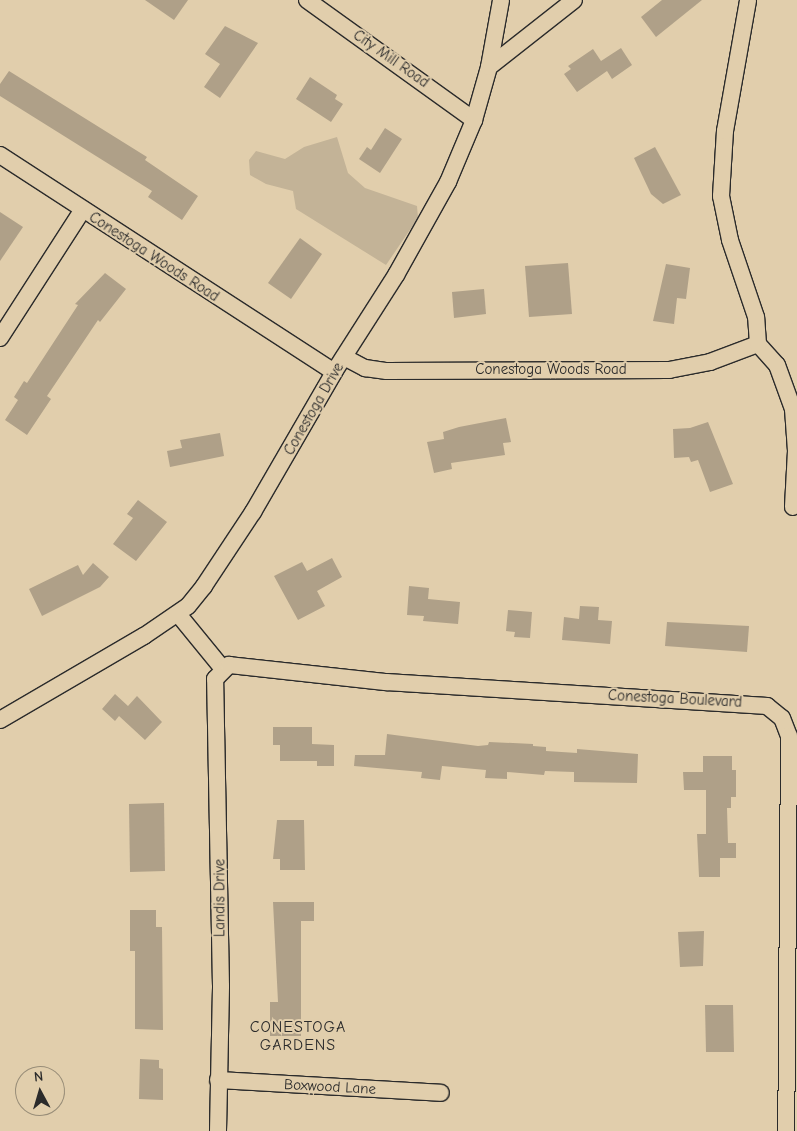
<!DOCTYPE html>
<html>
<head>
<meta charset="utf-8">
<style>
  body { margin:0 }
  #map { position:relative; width:797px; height:1131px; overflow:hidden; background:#e1ceac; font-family:"Comic Neue",sans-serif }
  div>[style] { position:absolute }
  .green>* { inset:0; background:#c3b397 }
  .building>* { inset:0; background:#afa088 }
  .roads { filter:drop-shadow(1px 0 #2b2b2b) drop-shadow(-1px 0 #2b2b2b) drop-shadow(0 1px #2b2b2b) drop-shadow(0 -1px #2b2b2b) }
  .street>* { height:16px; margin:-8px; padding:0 8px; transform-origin:8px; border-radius:8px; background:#e1ceac }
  span { translate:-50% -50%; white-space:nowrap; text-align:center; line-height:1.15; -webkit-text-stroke:4px #e1ceac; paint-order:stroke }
  .street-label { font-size:15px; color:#2b2b2b }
  .neighbourhood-label { font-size:16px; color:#2b2b2b; letter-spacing:1px }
  .north { position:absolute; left:15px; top:1066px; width:50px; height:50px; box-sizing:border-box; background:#e1ceac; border:1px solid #988d78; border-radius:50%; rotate:354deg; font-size:14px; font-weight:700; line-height:20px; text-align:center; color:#2b2b2b }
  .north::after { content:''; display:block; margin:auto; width:18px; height:22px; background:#2b2b2b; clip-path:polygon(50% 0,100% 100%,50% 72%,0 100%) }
</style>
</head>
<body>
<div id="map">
  <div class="green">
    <i style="clip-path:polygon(337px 137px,348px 173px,365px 188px,417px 206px,418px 218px,386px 265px,296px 209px,293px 191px,266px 184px,250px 175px,249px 160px,256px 151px,285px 159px,304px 147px)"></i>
  </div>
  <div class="building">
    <i style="clip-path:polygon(145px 0,188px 0,174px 20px)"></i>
    <i style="clip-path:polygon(662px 0,702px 0,656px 37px,641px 17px)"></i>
    <i style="clip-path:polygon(225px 26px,258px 43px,220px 98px,204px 87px,220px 64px,205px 54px)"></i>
    <i style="clip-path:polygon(621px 48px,632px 65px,612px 79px,607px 71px,577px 92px,564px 74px,571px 69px,568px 66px,593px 49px,601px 61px)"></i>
    <i style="clip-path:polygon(9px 71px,147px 157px,145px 160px,198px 196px,182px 220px,148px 197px,152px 191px,0 96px,0 84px)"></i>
    <i style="clip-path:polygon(310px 77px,337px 95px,335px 99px,343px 104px,331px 122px,296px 99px)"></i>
    <i style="clip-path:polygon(385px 128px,402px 139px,380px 173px,359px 159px,367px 147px,371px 150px)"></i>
    <i style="clip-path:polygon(655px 147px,681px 195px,663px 204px,651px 194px,634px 158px)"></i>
    <i style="clip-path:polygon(0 212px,23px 227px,0 261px)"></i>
    <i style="clip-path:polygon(300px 238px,322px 254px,291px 299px,268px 283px)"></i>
    <i style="clip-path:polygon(568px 263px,572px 314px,529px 317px,525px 266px)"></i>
    <i style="clip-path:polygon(666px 264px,690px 268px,686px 299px,677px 298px,674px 324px,653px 321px)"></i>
    <i style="clip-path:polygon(105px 273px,126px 289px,100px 322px,98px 320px,47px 396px,51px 399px,27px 435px,5px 420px,18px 400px,14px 397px,24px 381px,27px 383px,78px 305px,75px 304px)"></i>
    <i style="clip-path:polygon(484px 289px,486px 314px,454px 318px,452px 292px)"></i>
    <i style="clip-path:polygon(506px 418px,511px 442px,503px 443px,505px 455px,451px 463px,452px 469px,434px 473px,427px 442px,444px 439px,443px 432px,459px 427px)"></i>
    <i style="clip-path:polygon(708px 422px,733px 484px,710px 492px,698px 460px,691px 462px,689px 457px,674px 458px,673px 429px,690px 428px)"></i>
    <i style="clip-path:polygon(220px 433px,224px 456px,170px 467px,167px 451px,182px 448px,180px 440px)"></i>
    <i style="clip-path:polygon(138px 500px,167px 522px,136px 561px,113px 544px,133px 518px,127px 514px)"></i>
    <i style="clip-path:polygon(332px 558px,342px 577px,317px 591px,325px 606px,298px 620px,274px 576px,302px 562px,307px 571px)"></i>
    <i style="clip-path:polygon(93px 563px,109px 577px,100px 587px,42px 616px,29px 589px,78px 565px,83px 575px)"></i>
    <i style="clip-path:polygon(409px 586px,429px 588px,428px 599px,460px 602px,458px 624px,423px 621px,424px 616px,407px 615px)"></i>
    <i style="clip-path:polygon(580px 606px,599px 607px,598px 620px,612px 621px,610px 644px,562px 640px,564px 617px,579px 619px)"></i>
    <i style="clip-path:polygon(508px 610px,532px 612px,530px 638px,514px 637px,515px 632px,506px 631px)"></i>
    <i style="clip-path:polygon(667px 622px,749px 626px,747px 652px,665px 646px)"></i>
    <i style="clip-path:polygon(115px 694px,128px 706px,137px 696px,162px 722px,145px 740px,119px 716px,115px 721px,102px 709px)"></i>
    <i style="clip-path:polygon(273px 727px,312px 727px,312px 744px,334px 745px,334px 766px,317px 766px,317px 761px,280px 761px,280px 745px,273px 745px)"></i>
    <i style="clip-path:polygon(387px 734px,478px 746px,488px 745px,489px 742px,533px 744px,533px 746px,546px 747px,546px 751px,577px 753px,577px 749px,638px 754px,637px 783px,574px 782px,574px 772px,545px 771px,544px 775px,507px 772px,507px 779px,485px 778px,486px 770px,442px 766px,440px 780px,421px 778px,422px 772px,354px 766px,355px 755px,385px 755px)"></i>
    <i style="clip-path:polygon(703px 756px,732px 756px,732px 770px,736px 770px,736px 797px,731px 797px,731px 808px,727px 808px,728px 843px,736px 843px,736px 858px,720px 858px,720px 877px,699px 877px,697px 834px,706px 834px,706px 790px,684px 790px,683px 772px,703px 772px)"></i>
    <i style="clip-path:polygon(164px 803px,165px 871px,130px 872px,129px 804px)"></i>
    <i style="clip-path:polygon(277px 820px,304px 820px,305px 870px,280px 870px,280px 859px,273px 859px)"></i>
    <i style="clip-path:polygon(273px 902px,314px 902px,314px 921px,301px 921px,301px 1036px,270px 1036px,270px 1002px,278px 1002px)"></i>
    <i style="clip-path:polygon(130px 910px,156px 910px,156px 927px,162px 927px,163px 1030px,135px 1029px,135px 951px,130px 951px)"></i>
    <i style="clip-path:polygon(704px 931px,703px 966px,680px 967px,678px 932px)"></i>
    <i style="clip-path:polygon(705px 1005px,733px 1005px,734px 1052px,706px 1052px)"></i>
    <i style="clip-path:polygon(140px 1059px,159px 1060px,159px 1068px,163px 1069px,163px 1100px,139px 1099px)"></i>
  </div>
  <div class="roads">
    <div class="street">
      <i style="left:307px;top:0;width:206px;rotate:35.7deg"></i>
      <i style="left:489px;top:67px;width:108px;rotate:-38.2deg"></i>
      <i style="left:0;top:155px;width:398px;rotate:33deg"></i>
      <i style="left:0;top:338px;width:151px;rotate:-57.2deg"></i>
      <i style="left:758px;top:344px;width:28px;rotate:48deg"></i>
      <i style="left:777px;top:365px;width:47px;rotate:70deg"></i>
      <i style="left:793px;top:409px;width:42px;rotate:85.9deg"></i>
      <i style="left:796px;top:451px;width:56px;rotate:93.1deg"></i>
      <i style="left:344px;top:357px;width:24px;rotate:28deg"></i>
      <i style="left:365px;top:368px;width:22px;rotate:8deg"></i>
      <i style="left:387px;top:371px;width:282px;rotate:-0.2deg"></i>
      <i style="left:669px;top:370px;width:42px;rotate:-11deg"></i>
      <i style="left:710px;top:362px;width:51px;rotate:-20.6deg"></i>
      <i style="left:758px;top:344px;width:27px;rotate:-94deg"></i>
      <i style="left:756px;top:317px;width:81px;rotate:-108.7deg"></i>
      <i style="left:730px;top:240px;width:45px;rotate:-101.6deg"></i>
      <i style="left:721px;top:196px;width:65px;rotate:-86.5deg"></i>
      <i style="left:725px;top:131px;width:133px;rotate:-80deg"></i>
      <i style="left:178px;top:614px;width:71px;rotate:50.7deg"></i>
      <i style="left:0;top:720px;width:167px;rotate:-30.3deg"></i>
      <i style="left:144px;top:636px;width:53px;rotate:-34.3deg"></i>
      <i style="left:188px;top:606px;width:26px;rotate:-51deg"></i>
      <i style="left:204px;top:586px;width:89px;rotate:-56.5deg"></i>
      <i style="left:253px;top:512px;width:162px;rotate:-59.9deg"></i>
      <i style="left:334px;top:372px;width:115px;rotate:-57.4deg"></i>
      <i style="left:396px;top:275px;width:107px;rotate:-60.8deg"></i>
      <i style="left:448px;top:182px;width:67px;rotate:-67.2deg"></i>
      <i style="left:474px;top:120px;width:55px;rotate:-74.2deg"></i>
      <i style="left:489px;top:67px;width:68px;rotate:-79.8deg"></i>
      <i style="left:218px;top:1080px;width:223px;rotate:3.3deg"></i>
      <i style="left:218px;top:1131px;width:145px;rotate:-88.8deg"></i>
      <i style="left:221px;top:986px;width:307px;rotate:-91.1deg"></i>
      <i style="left:215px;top:679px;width:20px;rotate:-45deg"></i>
      <i style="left:229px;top:665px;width:158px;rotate:6.2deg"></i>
      <i style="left:386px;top:682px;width:382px;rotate:3.6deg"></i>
      <i style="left:767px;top:706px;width:19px;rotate:39deg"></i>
      <i style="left:782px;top:718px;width:19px;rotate:69deg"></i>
      <i style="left:789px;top:736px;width:395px;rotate:90.4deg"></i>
    </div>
  </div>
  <div class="street-label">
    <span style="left:391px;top:59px;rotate:35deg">City Mill Road</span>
    <span style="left:154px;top:257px;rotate:33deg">Conestoga Woods Road</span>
    <span style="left:551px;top:370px">Conestoga Woods Road</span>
    <span style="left:314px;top:409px;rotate:-60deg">Conestoga Drive</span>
    <span style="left:675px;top:699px;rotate:3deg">Conestoga Boulevard</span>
    <span style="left:220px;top:898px;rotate:-90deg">Landis Drive</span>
    <span style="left:330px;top:1087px;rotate:3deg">Boxwood Lane</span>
  </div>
  <div class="neighbourhood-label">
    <span style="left:298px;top:1036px">CONESTOGA<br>GARDENS</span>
  </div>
  <div class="north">N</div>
</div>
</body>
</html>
